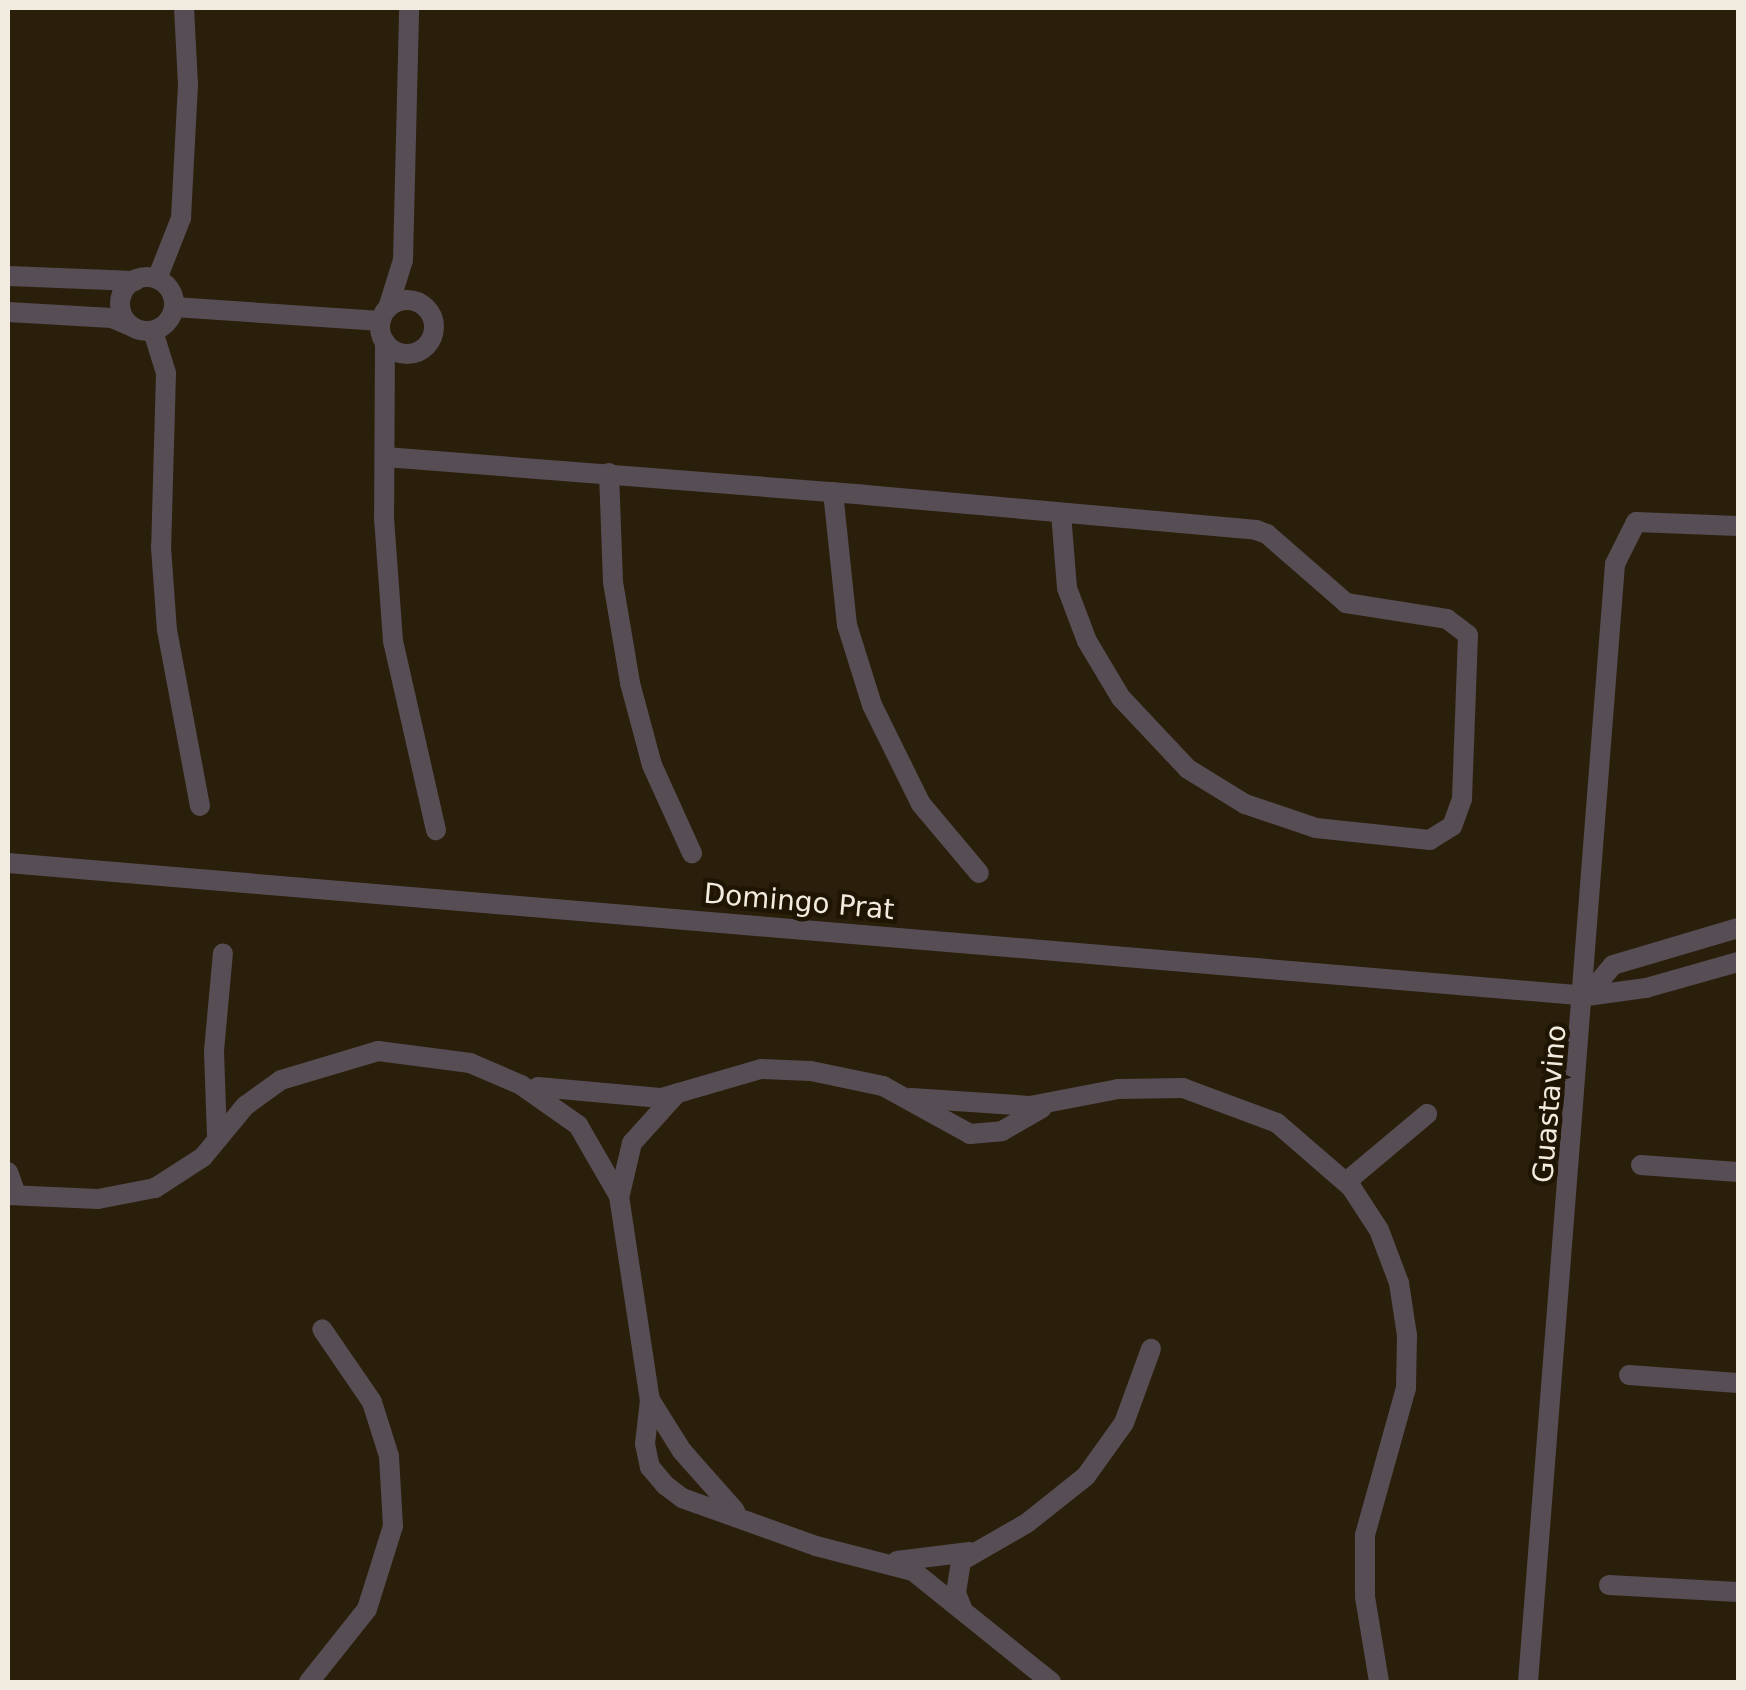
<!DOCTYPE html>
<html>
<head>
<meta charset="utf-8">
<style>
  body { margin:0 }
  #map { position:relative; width:1746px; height:1690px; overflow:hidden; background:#2a1f0b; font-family:"DejaVu Sans",sans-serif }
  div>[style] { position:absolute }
  .street>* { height:20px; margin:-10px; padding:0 10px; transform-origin:10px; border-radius:10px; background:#574d54 }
  .street>.ring { margin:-10px; padding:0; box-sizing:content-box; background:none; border:20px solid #574d54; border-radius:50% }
  span { translate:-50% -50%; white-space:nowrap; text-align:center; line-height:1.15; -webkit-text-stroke:9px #201503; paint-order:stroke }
  .street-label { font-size:28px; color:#f2ebdf }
  .frame { position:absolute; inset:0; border:10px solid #f2ebdf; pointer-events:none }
</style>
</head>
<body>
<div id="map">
  <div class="street">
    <i style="left:8px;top:276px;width:127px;rotate:2.3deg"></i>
    <i class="ring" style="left:120px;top:277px;width:34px;height:34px"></i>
    <i style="left:157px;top:279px;width:66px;rotate:-68.5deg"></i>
    <i style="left:181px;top:218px;width:134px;rotate:-87deg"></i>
    <i style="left:188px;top:84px;width:76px;rotate:-93deg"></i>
    <i class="ring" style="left:380px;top:300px;width:34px;height:34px"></i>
    <i style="left:174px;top:307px;width:207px;rotate:3.9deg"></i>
    <i style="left:388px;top:308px;width:50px;rotate:-72.6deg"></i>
    <i style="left:403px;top:260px;width:252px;rotate:-88.6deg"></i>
    <i style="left:8px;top:312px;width:104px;rotate:3.3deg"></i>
    <i style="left:112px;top:318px;width:21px;rotate:23deg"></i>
    <i style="left:153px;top:331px;width:44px;rotate:72.8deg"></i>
    <i style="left:166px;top:373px;width:174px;rotate:91.6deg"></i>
    <i style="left:161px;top:547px;width:83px;rotate:85.9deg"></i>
    <i style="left:167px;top:630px;width:179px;rotate:79.4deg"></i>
    <i style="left:385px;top:342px;width:176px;rotate:90.3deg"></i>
    <i style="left:384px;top:518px;width:123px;rotate:85.8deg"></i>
    <i style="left:393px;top:641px;width:194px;rotate:77.2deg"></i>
    <i style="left:385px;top:457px;width:482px;rotate:4.5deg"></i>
    <i style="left:866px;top:495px;width:392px;rotate:5.1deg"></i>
    <i style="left:1256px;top:530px;width:12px;rotate:20deg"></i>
    <i style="left:1267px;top:534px;width:105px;rotate:41.1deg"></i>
    <i style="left:1346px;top:603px;width:102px;rotate:9deg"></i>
    <i style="left:1447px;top:619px;width:26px;rotate:37deg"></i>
    <i style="left:1468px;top:635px;width:164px;rotate:92.1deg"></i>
    <i style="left:1462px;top:799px;width:29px;rotate:110deg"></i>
    <i style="left:1452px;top:826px;width:26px;rotate:148deg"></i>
    <i style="left:1430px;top:840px;width:115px;rotate:-174deg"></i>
    <i style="left:1316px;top:828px;width:75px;rotate:-161.3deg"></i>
    <i style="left:1245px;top:804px;width:67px;rotate:-148.4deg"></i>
    <i style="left:1188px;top:769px;width:98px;rotate:-133.3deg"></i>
    <i style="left:1121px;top:698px;width:66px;rotate:-120.8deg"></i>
    <i style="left:1087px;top:641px;width:57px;rotate:-110.7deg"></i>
    <i style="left:1067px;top:588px;width:75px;rotate:-94.6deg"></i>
    <i style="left:609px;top:473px;width:109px;rotate:87.9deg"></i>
    <i style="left:613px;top:582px;width:102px;rotate:80.4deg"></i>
    <i style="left:630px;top:683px;width:85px;rotate:75deg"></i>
    <i style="left:652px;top:765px;width:97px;rotate:65.6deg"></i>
    <i style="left:833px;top:492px;width:134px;rotate:84deg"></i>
    <i style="left:847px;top:625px;width:84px;rotate:72.6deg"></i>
    <i style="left:872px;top:705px;width:110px;rotate:63.7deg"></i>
    <i style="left:921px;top:804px;width:90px;rotate:50deg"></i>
    <i style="left:8px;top:863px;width:1585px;rotate:4.81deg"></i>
    <i style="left:1587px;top:996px;width:60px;rotate:-7.7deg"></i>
    <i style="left:1646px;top:988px;width:96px;rotate:-15.8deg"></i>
    <i style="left:1587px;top:996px;width:40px;rotate:-50deg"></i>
    <i style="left:1613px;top:965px;width:130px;rotate:-16.5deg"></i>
    <i style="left:538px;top:1087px;width:123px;rotate:5.1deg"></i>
    <i style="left:661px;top:1098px;width:104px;rotate:-16.2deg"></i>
    <i style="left:761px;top:1069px;width:50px;rotate:2.3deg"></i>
    <i style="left:811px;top:1071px;width:74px;rotate:11.8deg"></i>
    <i style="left:883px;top:1086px;width:99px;rotate:28.9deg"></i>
    <i style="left:970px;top:1134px;width:32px;rotate:-5deg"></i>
    <i style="left:1002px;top:1131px;width:46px;rotate:-29.9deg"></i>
    <i style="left:911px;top:1098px;width:119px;rotate:3.8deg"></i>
    <i style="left:1030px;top:1106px;width:90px;rotate:-10.9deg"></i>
    <i style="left:1118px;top:1089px;width:65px;rotate:-0.9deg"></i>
    <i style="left:1183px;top:1088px;width:100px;rotate:20.4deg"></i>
    <i style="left:1277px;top:1123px;width:98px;rotate:40.9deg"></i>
    <i style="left:1351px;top:1187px;width:51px;rotate:56.9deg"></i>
    <i style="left:1379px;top:1230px;width:57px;rotate:69.3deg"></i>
    <i style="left:1399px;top:1283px;width:53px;rotate:81.3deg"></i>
    <i style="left:1407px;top:1335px;width:53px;rotate:91.1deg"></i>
    <i style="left:1406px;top:1388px;width:153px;rotate:105.6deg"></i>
    <i style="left:1365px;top:1535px;width:62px;rotate:90deg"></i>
    <i style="left:1365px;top:1597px;width:86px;rotate:80.6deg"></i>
    <i style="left:217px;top:1137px;width:86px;rotate:-92deg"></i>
    <i style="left:214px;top:1051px;width:98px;rotate:-84.8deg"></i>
    <i style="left:1641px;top:1165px;width:97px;rotate:4.1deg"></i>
    <i style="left:8px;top:1172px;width:23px;rotate:70deg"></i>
    <i style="left:1346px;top:1182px;width:106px;rotate:-40deg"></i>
    <i style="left:620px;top:1194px;width:52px;rotate:-76.8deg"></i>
    <i style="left:632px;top:1143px;width:67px;rotate:-48deg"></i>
    <i style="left:8px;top:1195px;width:90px;rotate:2.5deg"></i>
    <i style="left:98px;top:1199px;width:58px;rotate:-10.9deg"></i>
    <i style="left:155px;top:1188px;width:57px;rotate:-32.9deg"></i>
    <i style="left:203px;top:1157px;width:66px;rotate:-50.5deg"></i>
    <i style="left:245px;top:1106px;width:44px;rotate:-35.8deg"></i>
    <i style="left:281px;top:1080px;width:101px;rotate:-16.6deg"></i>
    <i style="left:378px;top:1051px;width:93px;rotate:7.4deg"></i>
    <i style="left:470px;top:1063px;width:56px;rotate:23.3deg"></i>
    <i style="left:521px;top:1085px;width:70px;rotate:35.1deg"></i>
    <i style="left:578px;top:1125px;width:82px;rotate:60deg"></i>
    <i style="left:619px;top:1196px;width:206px;rotate:81.4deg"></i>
    <i style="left:650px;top:1400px;width:44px;rotate:96.5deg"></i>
    <i style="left:645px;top:1444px;width:24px;rotate:78deg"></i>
    <i style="left:650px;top:1467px;width:23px;rotate:50deg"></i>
    <i style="left:665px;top:1485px;width:21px;rotate:37deg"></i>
    <i style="left:682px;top:1498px;width:142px;rotate:19.7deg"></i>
    <i style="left:816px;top:1546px;width:100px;rotate:14.5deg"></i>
    <i style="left:913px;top:1571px;width:177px;rotate:38.8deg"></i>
    <i style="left:1629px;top:1375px;width:109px;rotate:4.2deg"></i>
    <i style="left:650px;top:1400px;width:60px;rotate:57.9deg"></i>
    <i style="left:682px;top:1451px;width:80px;rotate:48.5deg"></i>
    <i style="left:897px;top:1561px;width:73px;rotate:-7.1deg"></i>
    <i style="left:1609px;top:1585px;width:129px;rotate:3.1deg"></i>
    <i style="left:962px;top:1608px;width:16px;rotate:-112deg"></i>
    <i style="left:956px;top:1593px;width:32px;rotate:-81deg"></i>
    <i style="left:961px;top:1561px;width:76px;rotate:-29.9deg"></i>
    <i style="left:1027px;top:1523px;width:75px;rotate:-38.5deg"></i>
    <i style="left:1086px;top:1476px;width:65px;rotate:-54.4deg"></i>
    <i style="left:1124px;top:1423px;width:79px;rotate:-70deg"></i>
    <i style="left:309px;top:1682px;width:93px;rotate:-51.5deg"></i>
    <i style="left:367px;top:1609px;width:87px;rotate:-72.6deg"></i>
    <i style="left:393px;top:1526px;width:70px;rotate:-93.3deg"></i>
    <i style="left:389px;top:1456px;width:57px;rotate:-107.5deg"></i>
    <i style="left:372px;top:1402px;width:88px;rotate:-124.4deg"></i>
    <i style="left:1528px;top:1682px;width:1121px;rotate:-85.55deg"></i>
    <i style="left:1615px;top:564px;width:47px;rotate:-63.4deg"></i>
    <i style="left:1636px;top:522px;width:102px;rotate:2.2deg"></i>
  </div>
  <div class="street-label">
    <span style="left:799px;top:902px;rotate:5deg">Domingo Prat</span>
    <span style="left:1550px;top:1104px;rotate:-85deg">Guastavino</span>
  </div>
  <div class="frame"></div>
</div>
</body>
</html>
